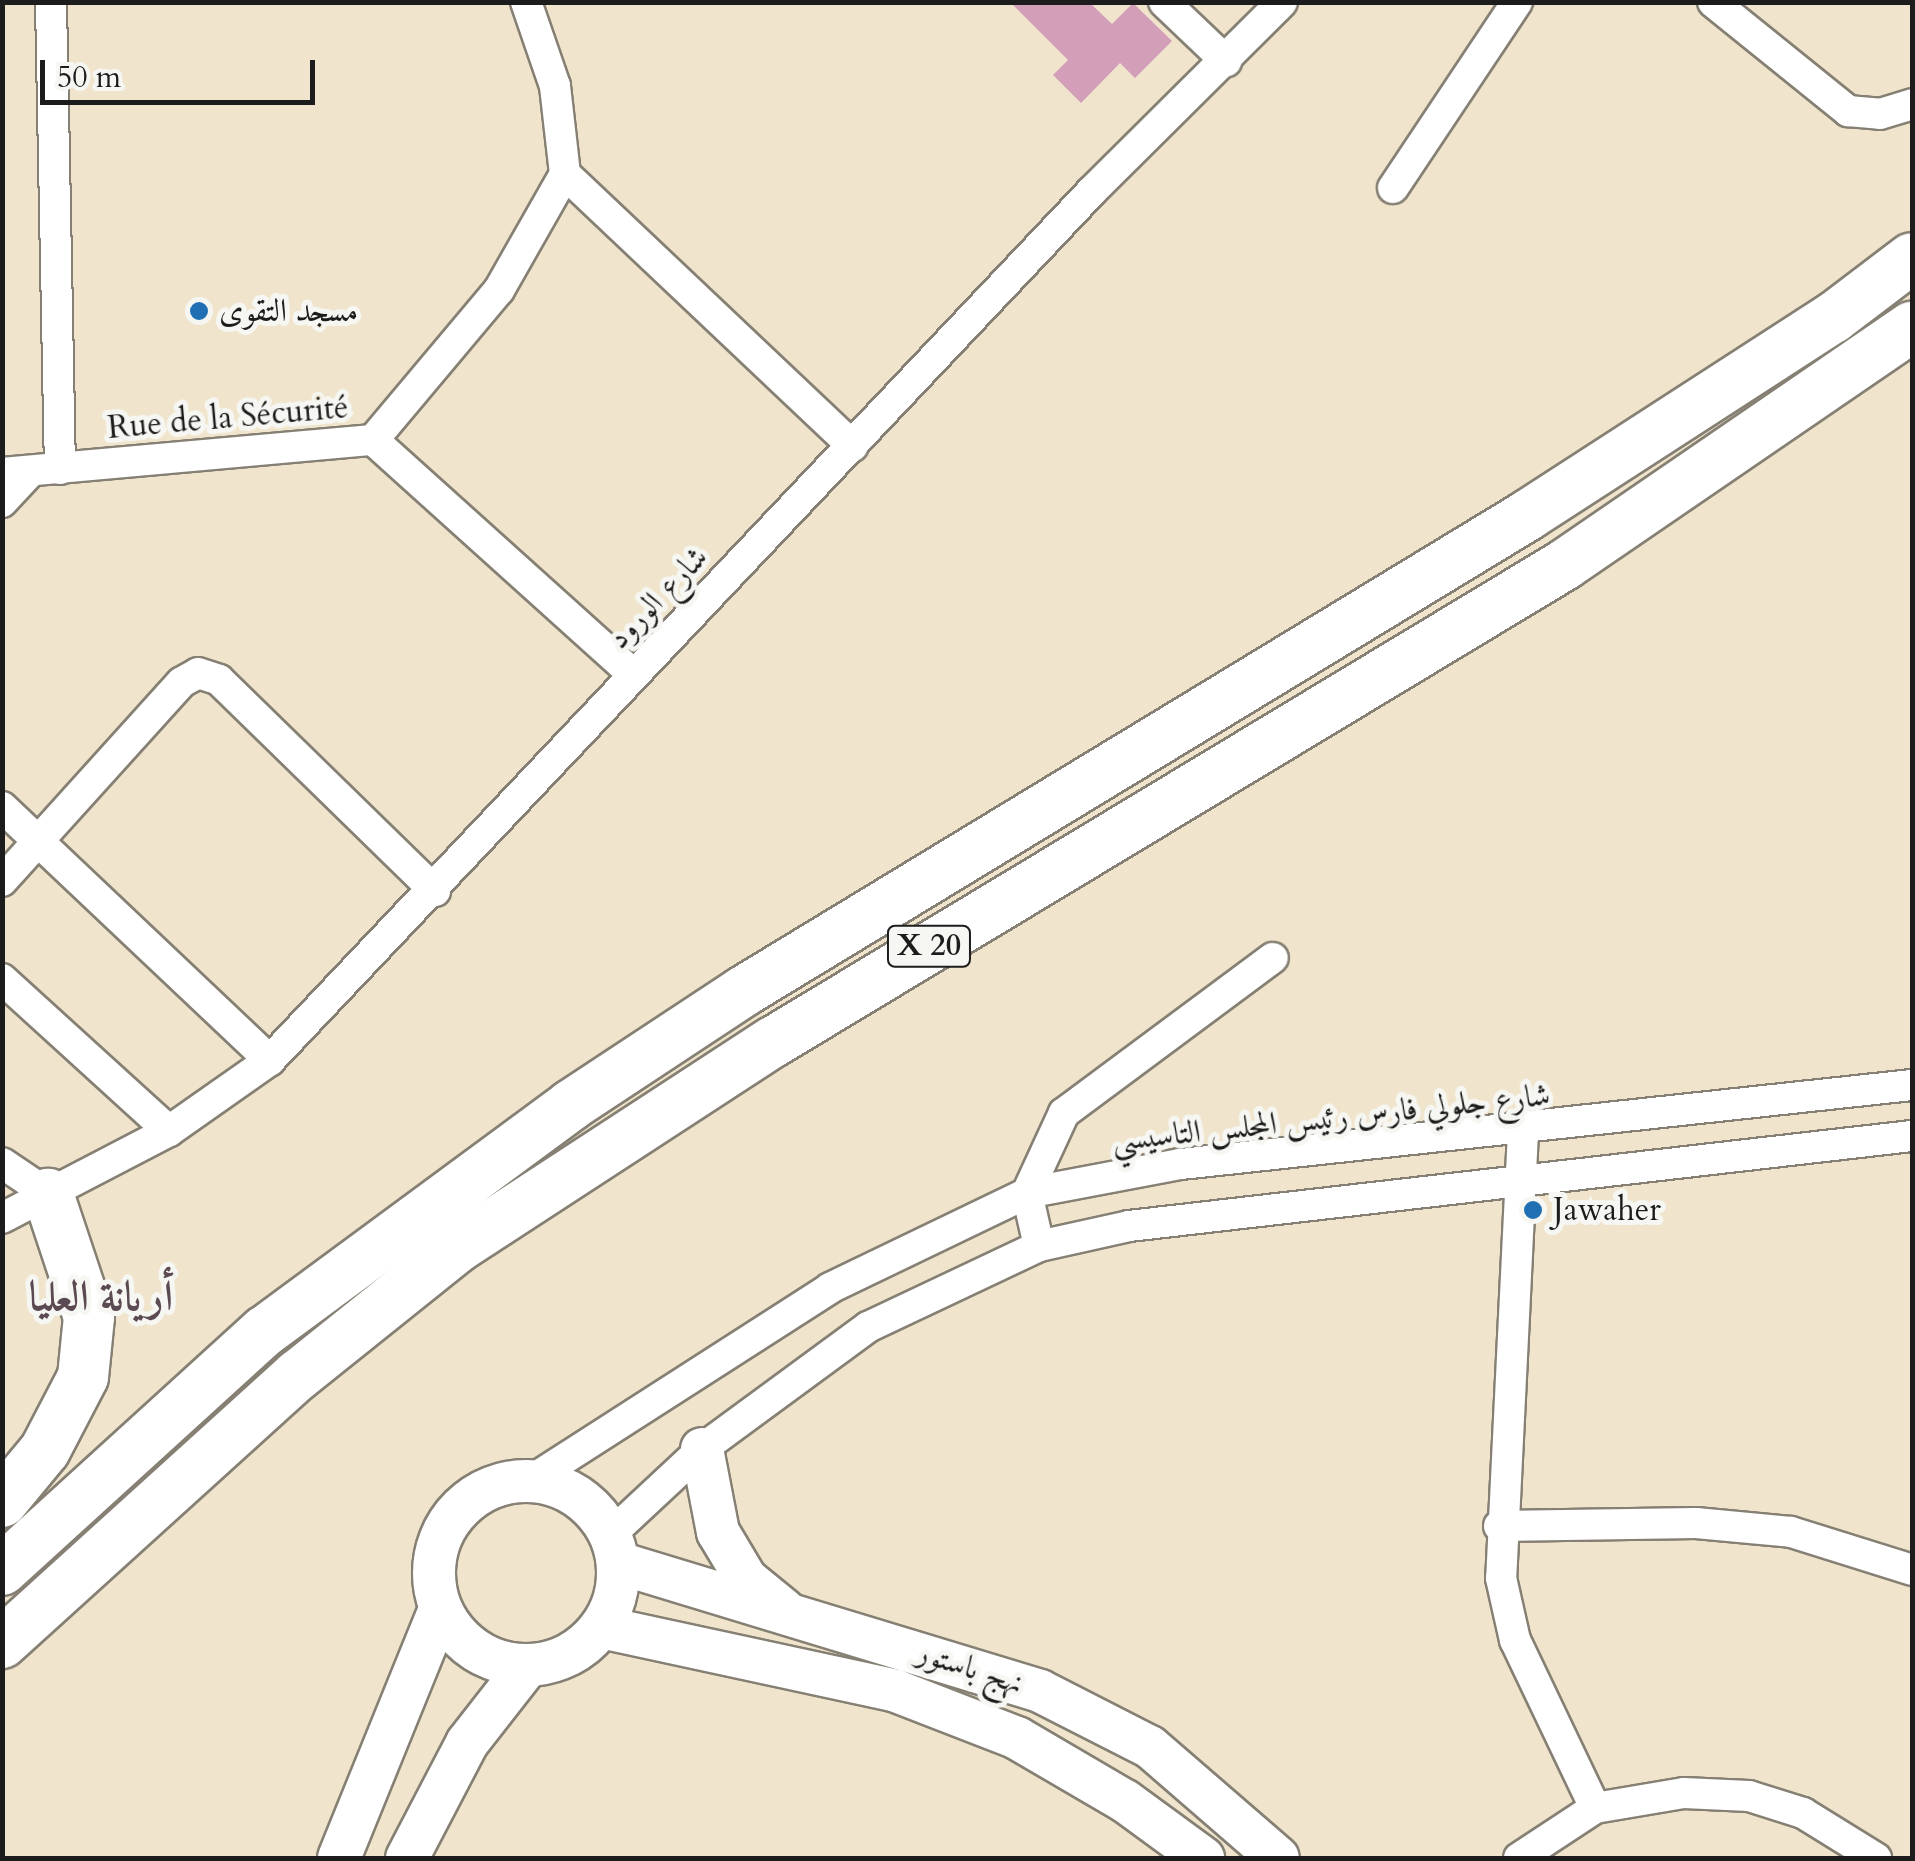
<!DOCTYPE html>
<html>
<head>
<meta charset="utf-8">
<style>
  body { margin:0 }
  #map { position:relative; width:1915px; height:1861px; overflow:hidden; background:#f0e5cc; font-family:Cardo,Amiri,serif }
  div>[style] { position:absolute }
  .building>* { inset:0; background:#d29eb8 }
  .roads { filter:drop-shadow(2px 0 #868074) drop-shadow(-2px 0 #868074) drop-shadow(0 2px #868074) drop-shadow(0 -2px #868074) }
  .minor>* { height:30px; margin:-15px; padding:0 15px; transform-origin:15px; border-radius:15px; background:#fff }
  .secondary>* { height:42px; margin:-21px; padding:0 21px; transform-origin:21px; border-radius:21px; background:#fff }
  .secondary>.ring { margin:-21px; padding:0; box-sizing:content-box; background:none; border:42px solid #fff; border-radius:50% }
  .trunk>* { height:50px; margin:-25px; padding:0 25px; transform-origin:25px; border-radius:25px; background:#fff }
  .dots>* { width:28px; height:28px; translate:-50% -50%; box-sizing:border-box; border:5px solid #f6f6f2; border-radius:50% }
  span { translate:-50% -50%; white-space:nowrap; text-align:center; line-height:1.15; -webkit-text-stroke:10px #f6f6f2; paint-order:stroke }
  .shield-label span { padding:2px 8px; background:#f6f6f2; border:2px solid; border-radius:8px; -webkit-text-stroke-width:0 }
  .shield-label { font-size:30px; color:#1c1c1c; font-weight:700 }
  .poi-label { font-size:32px; color:#1c1c1c }
  .left { translate:0 -50%; text-align:left }
  .street-label { font-size:32px; color:#1c1c1c }
  .district-label { font-size:42px; color:#5c4a53; font-weight:700 }
  .frame { position:absolute; inset:0; border:5px solid #1c1c1c; pointer-events:none }
  .scale { position:absolute; left:40px; top:60px; width:275px; height:45px; box-sizing:border-box; border:5px solid #1c1c1c; border-top:0; padding-left:12px; font-size:30px; line-height:35px; white-space:nowrap; color:#1c1c1c; -webkit-text-stroke:8px #f6f6f2; paint-order:stroke }
</style>
</head>
<body>
<div id="map">
  <div class="building">
    <i style="clip-path:polygon(1010px 2px,1089px 2px,1112px 24px,1133px 3px,1172px 41px,1135px 78px,1120px 63px,1081px 103px,1053px 75px,1068px 60px)"></i>
  </div>
  <div class="roads">
    <div class="minor">
      <i style="left:51px;top:2px;width:467px;rotate:88.9deg"></i>
      <i style="left:1164px;top:2px;width:86px;rotate:43.6deg"></i>
      <i style="left:1713px;top:2px;width:174px;rotate:38.9deg"></i>
      <i style="left:1848px;top:111px;width:32px;rotate:5deg"></i>
      <i style="left:1880px;top:114px;width:34px;rotate:-17deg"></i>
      <i style="left:565px;top:174px;width:396px;rotate:43.4deg"></i>
      <i style="left:1393px;top:188px;width:224px;rotate:-56.3deg"></i>
      <i style="left:373px;top:440px;width:350px;rotate:42deg"></i>
      <i style="left:2px;top:473px;width:372px;rotate:-5.1deg"></i>
      <i style="left:373px;top:440px;width:196px;rotate:-50deg"></i>
      <i style="left:499px;top:290px;width:133px;rotate:-60.4deg"></i>
      <i style="left:565px;top:174px;width:89px;rotate:-96.5deg"></i>
      <i style="left:555px;top:86px;width:89px;rotate:-109deg"></i>
      <i style="left:2px;top:502px;width:40px;rotate:-47deg"></i>
      <i style="left:2px;top:807px;width:369px;rotate:43.4deg"></i>
      <i style="left:2px;top:881px;width:268px;rotate:-47.9deg"></i>
      <i style="left:182px;top:682px;width:18px;rotate:-29deg"></i>
      <i style="left:198px;top:673px;width:22px;rotate:18deg"></i>
      <i style="left:219px;top:680px;width:302px;rotate:44.3deg"></i>
      <i style="left:2px;top:979px;width:226px;rotate:42.3deg"></i>
      <i style="left:1523px;top:1132px;width:447px;rotate:92.8deg"></i>
      <i style="left:1501px;top:1578px;width:64px;rotate:77.3deg"></i>
      <i style="left:1515px;top:1640px;width:186px;rotate:64.5deg"></i>
      <i style="left:2px;top:1163px;width:55px;rotate:34deg"></i>
      <i style="left:2px;top:1218px;width:188px;rotate:-27.5deg"></i>
      <i style="left:169px;top:1131px;width:123px;rotate:-35.1deg"></i>
      <i style="left:270px;top:1060px;width:1195px;rotate:-46.59deg"></i>
      <i style="left:1091px;top:192px;width:269px;rotate:-44.8deg"></i>
      <i style="left:1039px;top:1246px;width:54px;rotate:-102.8deg"></i>
      <i style="left:1027px;top:1193px;width:88px;rotate:-65.2deg"></i>
      <i style="left:1064px;top:1113px;width:260px;rotate:-36.6deg"></i>
      <i style="left:533px;top:1479px;width:353px;rotate:-32.7deg"></i>
      <i style="left:830px;top:1288px;width:219px;rotate:-25.7deg"></i>
      <i style="left:1027px;top:1193px;width:157px;rotate:-10.7deg"></i>
      <i style="left:1181px;top:1164px;width:735px;rotate:-6.17deg"></i>
      <i style="left:1499px;top:1526px;width:197px;rotate:-0.9deg"></i>
      <i style="left:1696px;top:1523px;width:95px;rotate:5.4deg"></i>
      <i style="left:1791px;top:1532px;width:127px;rotate:17.4deg"></i>
      <i style="left:611px;top:1534px;width:125px;rotate:-43deg"></i>
      <i style="left:702px;top:1449px;width:206px;rotate:-36.3deg"></i>
      <i style="left:868px;top:1327px;width:189px;rotate:-25.3deg"></i>
      <i style="left:1039px;top:1246px;width:92px;rotate:-12.5deg"></i>
      <i style="left:1129px;top:1226px;width:788px;rotate:-6.56deg"></i>
      <i style="left:1519px;top:1858px;width:91px;rotate:-33.3deg"></i>
      <i style="left:1595px;top:1808px;width:90px;rotate:-9.6deg"></i>
      <i style="left:1684px;top:1793px;width:65px;rotate:2.6deg"></i>
      <i style="left:1749px;top:1796px;width:57px;rotate:17.5deg"></i>
      <i style="left:1803px;top:1813px;width:86px;rotate:31.7deg"></i>
    </div>
    <div class="secondary">
      <i style="left:702px;top:1449px;width:85px;rotate:79.1deg"></i>
      <i style="left:718px;top:1532px;width:55px;rotate:59.2deg"></i>
      <i style="left:746px;top:1579px;width:49px;rotate:39.2deg"></i>
      <i class="ring" style="left:434px;top:1481px;width:142px;height:142px"></i>
      <i style="left:619px;top:1563px;width:440px;rotate:16.9deg"></i>
      <i style="left:1040px;top:1691px;width:123px;rotate:27deg"></i>
      <i style="left:1150px;top:1747px;width:169px;rotate:40.9deg"></i>
      <i style="left:601px;top:1627px;width:302px;rotate:12.2deg"></i>
      <i style="left:896px;top:1691px;width:130px;rotate:21.2deg"></i>
      <i style="left:1017px;top:1738px;width:125px;rotate:30.3deg"></i>
      <i style="left:1125px;top:1801px;width:97px;rotate:36.2deg"></i>
      <i style="left:339px;top:1858px;width:269px;rotate:-67.9deg"></i>
      <i style="left:407px;top:1858px;width:130px;rotate:-62.4deg"></i>
      <i style="left:467px;top:1743px;width:99px;rotate:-52deg"></i>
    </div>
    <div class="trunk">
      <i style="left:2px;top:1502px;width:67px;rotate:-50.4deg"></i>
      <i style="left:45px;top:1450px;width:82px;rotate:-62.5deg"></i>
      <i style="left:83px;top:1377px;width:60px;rotate:-84.3deg"></i>
      <i style="left:89px;top:1317px;width:130px;rotate:-108.4deg"></i>
      <i style="left:2px;top:1570px;width:355px;rotate:-42.3deg"></i>
      <i style="left:265px;top:1331px;width:380px;rotate:-36.4deg"></i>
      <i style="left:571px;top:1105px;width:207px;rotate:-33.4deg"></i>
      <i style="left:744px;top:991px;width:917px;rotate:-31.26deg"></i>
      <i style="left:1528px;top:515px;width:363px;rotate:-32.9deg"></i>
      <i style="left:1833px;top:318px;width:99px;rotate:-37.2deg"></i>
      <i style="left:2px;top:1643px;width:399px;rotate:-42.2deg"></i>
      <i style="left:298px;top:1375px;width:205px;rotate:-38.7deg"></i>
      <i style="left:458px;top:1247px;width:376px;rotate:-33.1deg"></i>
      <i style="left:773px;top:1042px;width:924px;rotate:-31.09deg"></i>
      <i style="left:1564px;top:565px;width:422px;rotate:-34.4deg"></i>
    </div>
  </div>
  <div class="dots">
    <i style="left:199px;top:311px;background:#1f6fb2"></i>
    <i style="left:1533px;top:1210px;background:#1f6fb2"></i>
  </div>
  <div class="shield-label">
    <span style="left:929px;top:946px">X 20</span>
  </div>
  <div class="poi-label">
    <span class="left" style="left:219px;top:311px">مسجد التقوى</span>
    <span class="left" style="left:1553px;top:1210px">Jawaher</span>
  </div>
  <div class="street-label">
    <span style="left:228px;top:418px;rotate:-5deg">Rue de la Sécurité</span>
    <span style="left:658px;top:598px;rotate:-46deg">شارع الورود</span>
    <span style="left:1331px;top:1118px;rotate:-6deg">شارع جلولي فارس رئيس المجلس التاسيسي</span>
    <span style="left:970px;top:1668px;rotate:18deg">نهج باستور</span>
  </div>
  <div class="district-label">
    <span style="left:101px;top:1297px">أريانة العليا</span>
  </div>
  <div class="frame"></div>
  <div class="scale">50 m</div>
</div>
</body>
</html>
